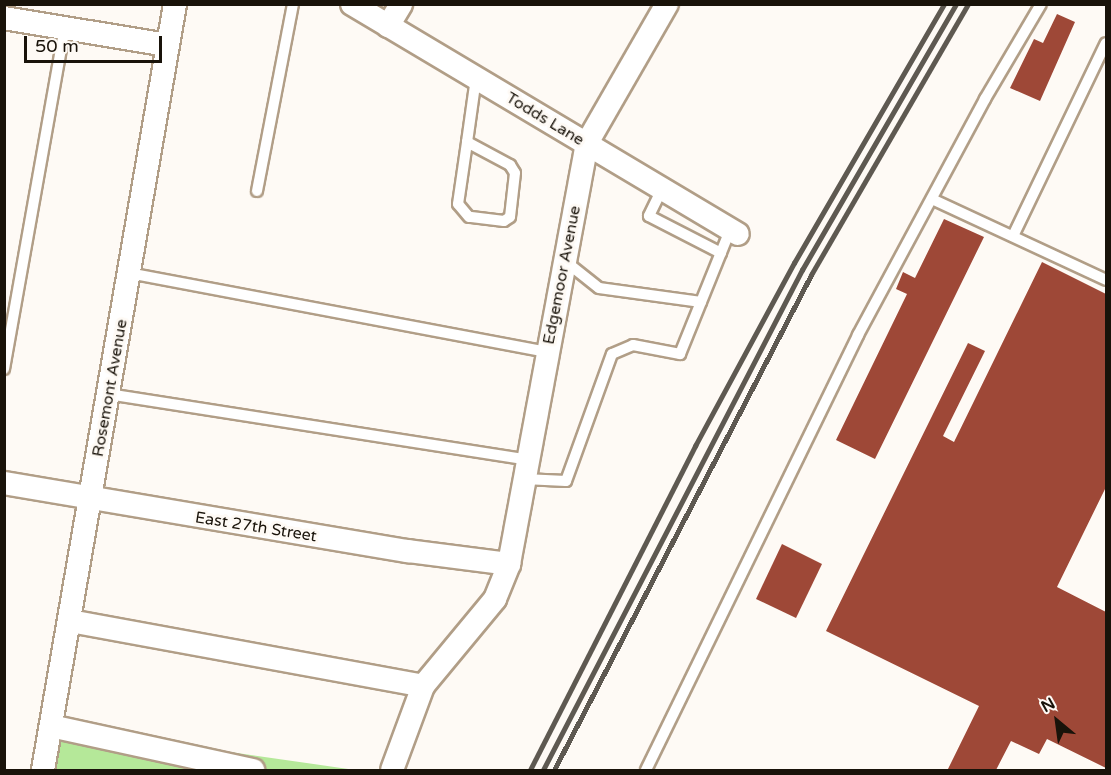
<!DOCTYPE html>
<html>
<head>
<meta charset="utf-8">
<style>
  body { margin:0 }
  #map { position:relative; width:1111px; height:775px; overflow:hidden; background:#fefaf5; font-family:"Varela Round",sans-serif }
  div>[style] { position:absolute }
  .green>* { inset:0; background:#b5e899 }
  .building>* { inset:0; background:#9e4837 }
  .roads { filter:drop-shadow(2px 0 #b19e87) drop-shadow(-2px 0 #b19e87) drop-shadow(0 2px #b19e87) drop-shadow(0 -2px #b19e87) }
  .lane>* { height:10px; margin:-5px; padding:0 5px; transform-origin:5px; border-radius:5px; background:#fff }
  .street>* { height:22px; margin:-11px; padding:0 11px; transform-origin:11px; border-radius:11px; background:#fff }
  .rail>* { height:4.5px; margin:-2.25px; padding:0 2.25px; transform-origin:2.25px; border-radius:2.25px; background:#5e5951 }
  span { translate:-50% -50%; white-space:nowrap; text-align:center; line-height:1.15; -webkit-text-stroke:6px #fefaf5; paint-order:stroke }
  .street-label { font-size:16px; color:#19130a }
  .frame { position:absolute; inset:0; border:6px solid #19130a; pointer-events:none }
  .north { position:absolute; left:1027px; top:691px; width:60px; height:60px; -webkit-text-stroke:4px #fefaf5; paint-order:stroke; rotate:331deg; font-size:16px; font-weight:700; line-height:24px; text-align:center; color:#19130a }
  .north::after { content:''; display:block; margin:auto; width:21px; height:27px; background:#19130a; clip-path:polygon(50% 0,100% 100%,50% 72%,0 100%) }
  .scale { position:absolute; left:24px; top:36px; width:138px; height:27px; box-sizing:border-box; border:3px solid #19130a; border-top:0; padding-left:8px; font-size:18px; line-height:21px; white-space:nowrap; color:#19130a; -webkit-text-stroke:4px #fefaf5; paint-order:stroke }
</style>
</head>
<body>
<div id="map">
  <div class="green">
    <i style="clip-path:polygon(51px 726px,355px 770px,43px 770px)"></i>
  </div>
  <div class="building">
    <i style="clip-path:polygon(1057px 14px,1075px 22px,1040px 101px,1010px 88px,1034px 39px,1043px 43px)"></i>
    <i style="clip-path:polygon(944px 219px,984px 237px,875px 459px,836px 440px,907px 294px,896px 289px,903px 272px,915px 278px)"></i>
    <i style="clip-path:polygon(1042px 262px,1106px 294px,1106px 487px,1057px 587px,1106px 612px,1106px 768px,1047px 739px,1039px 754px,1011px 741px,996px 770px,951px 770px,948px 769px,979px 706px,826px 631px,968px 343px,985px 351px,943px 436px,954px 442px)"></i>
    <i style="clip-path:polygon(782px 544px,822px 564px,796px 618px,756px 599px)"></i>
  </div>
  <div class="roads">
    <div class="lane">
      <i style="left:467px;top:142px;width:49px;rotate:28.1deg"></i>
      <i style="left:510px;top:165px;width:9px;rotate:58deg"></i>
      <i style="left:515px;top:173px;width:44px;rotate:96.5deg"></i>
      <i style="left:510px;top:217px;width:7px;rotate:146deg"></i>
      <i style="left:504px;top:221px;width:35px;rotate:-173deg"></i>
      <i style="left:469px;top:217px;width:17px;rotate:-130deg"></i>
      <i style="left:458px;top:204px;width:63px;rotate:-81.7deg"></i>
      <i style="left:467px;top:142px;width:65px;rotate:-82deg"></i>
      <i style="left:662px;top:189px;width:30px;rotate:116deg"></i>
      <i style="left:649px;top:216px;width:81px;rotate:27.2deg"></i>
      <i style="left:257px;top:191px;width:190px;rotate:-79.1deg"></i>
      <i style="left:934px;top:200px;width:190px;rotate:24.9deg"></i>
      <i style="left:1013px;top:236px;width:214px;rotate:-64.3deg"></i>
      <i style="left:565px;top:261px;width:43px;rotate:38.5deg"></i>
      <i style="left:599px;top:288px;width:103px;rotate:7.8deg"></i>
      <i style="left:129px;top:273px;width:426px;rotate:10.7deg"></i>
      <i style="left:4px;top:369px;width:346px;rotate:-79.9deg"></i>
      <i style="left:108px;top:394px;width:425px;rotate:8.9deg"></i>
      <i style="left:524px;top:479px;width:42px;rotate:2.7deg"></i>
      <i style="left:566px;top:481px;width:135px;rotate:-70.1deg"></i>
      <i style="left:612px;top:354px;width:23px;rotate:-23deg"></i>
      <i style="left:633px;top:345px;width:48px;rotate:10.8deg"></i>
      <i style="left:680px;top:354px;width:134px;rotate:-68deg"></i>
      <i style="left:646px;top:770px;width:484px;rotate:-64deg"></i>
      <i style="left:858px;top:335px;width:268px;rotate:-61.7deg"></i>
      <i style="left:985px;top:99px;width:110px;rotate:-59.5deg"></i>
    </div>
    <div class="street">
      <i style="left:352px;top:4px;width:449px;rotate:30.8deg"></i>
      <i style="left:4px;top:18px;width:165px;rotate:9.4deg"></i>
      <i style="left:388px;top:26px;width:26px;rotate:-59deg"></i>
      <i style="left:4px;top:483px;width:410px;rotate:9.6deg"></i>
      <i style="left:408px;top:551px;width:102px;rotate:7.3deg"></i>
      <i style="left:70px;top:621px;width:359px;rotate:10.4deg"></i>
      <i style="left:51px;top:726px;width:207px;rotate:12.3deg"></i>
      <i style="left:43px;top:770px;width:777px;rotate:-80.22deg"></i>
      <i style="left:392px;top:770px;width:90px;rotate:-69.7deg"></i>
      <i style="left:423px;top:686px;width:113px;rotate:-50.4deg"></i>
      <i style="left:495px;top:599px;width:38px;rotate:-68deg"></i>
      <i style="left:509px;top:564px;width:428px;rotate:-79.5deg"></i>
      <i style="left:587px;top:143px;width:160px;rotate:-60.1deg"></i>
    </div>
  </div>
  <div class="rail">
    <i style="left:530px;top:770px;width:364px;rotate:-63deg"></i>
    <i style="left:695px;top:446px;width:208px;rotate:-61.6deg"></i>
    <i style="left:794px;top:263px;width:299px;rotate:-59.9deg"></i>
    <i style="left:543px;top:770px;width:563px;rotate:-62.62deg"></i>
    <i style="left:802px;top:270px;width:307px;rotate:-59.9deg"></i>
    <i style="left:554px;top:770px;width:558px;rotate:-62.56deg"></i>
    <i style="left:811px;top:275px;width:313px;rotate:-59.9deg"></i>
  </div>
  <div class="street-label">
    <span style="left:545px;top:119px;rotate:31deg">Todds Lane</span>
    <span style="left:562px;top:275px;rotate:-79deg">Edgemoor Avenue</span>
    <span style="left:110px;top:388px;rotate:-80deg">Rosemont Avenue</span>
    <span style="left:256px;top:527px;rotate:9deg">East 27th Street</span>
  </div>
  <div class="frame"></div>
  <div class="north">N</div>
  <div class="scale">50 m</div>
</div>
</body>
</html>
